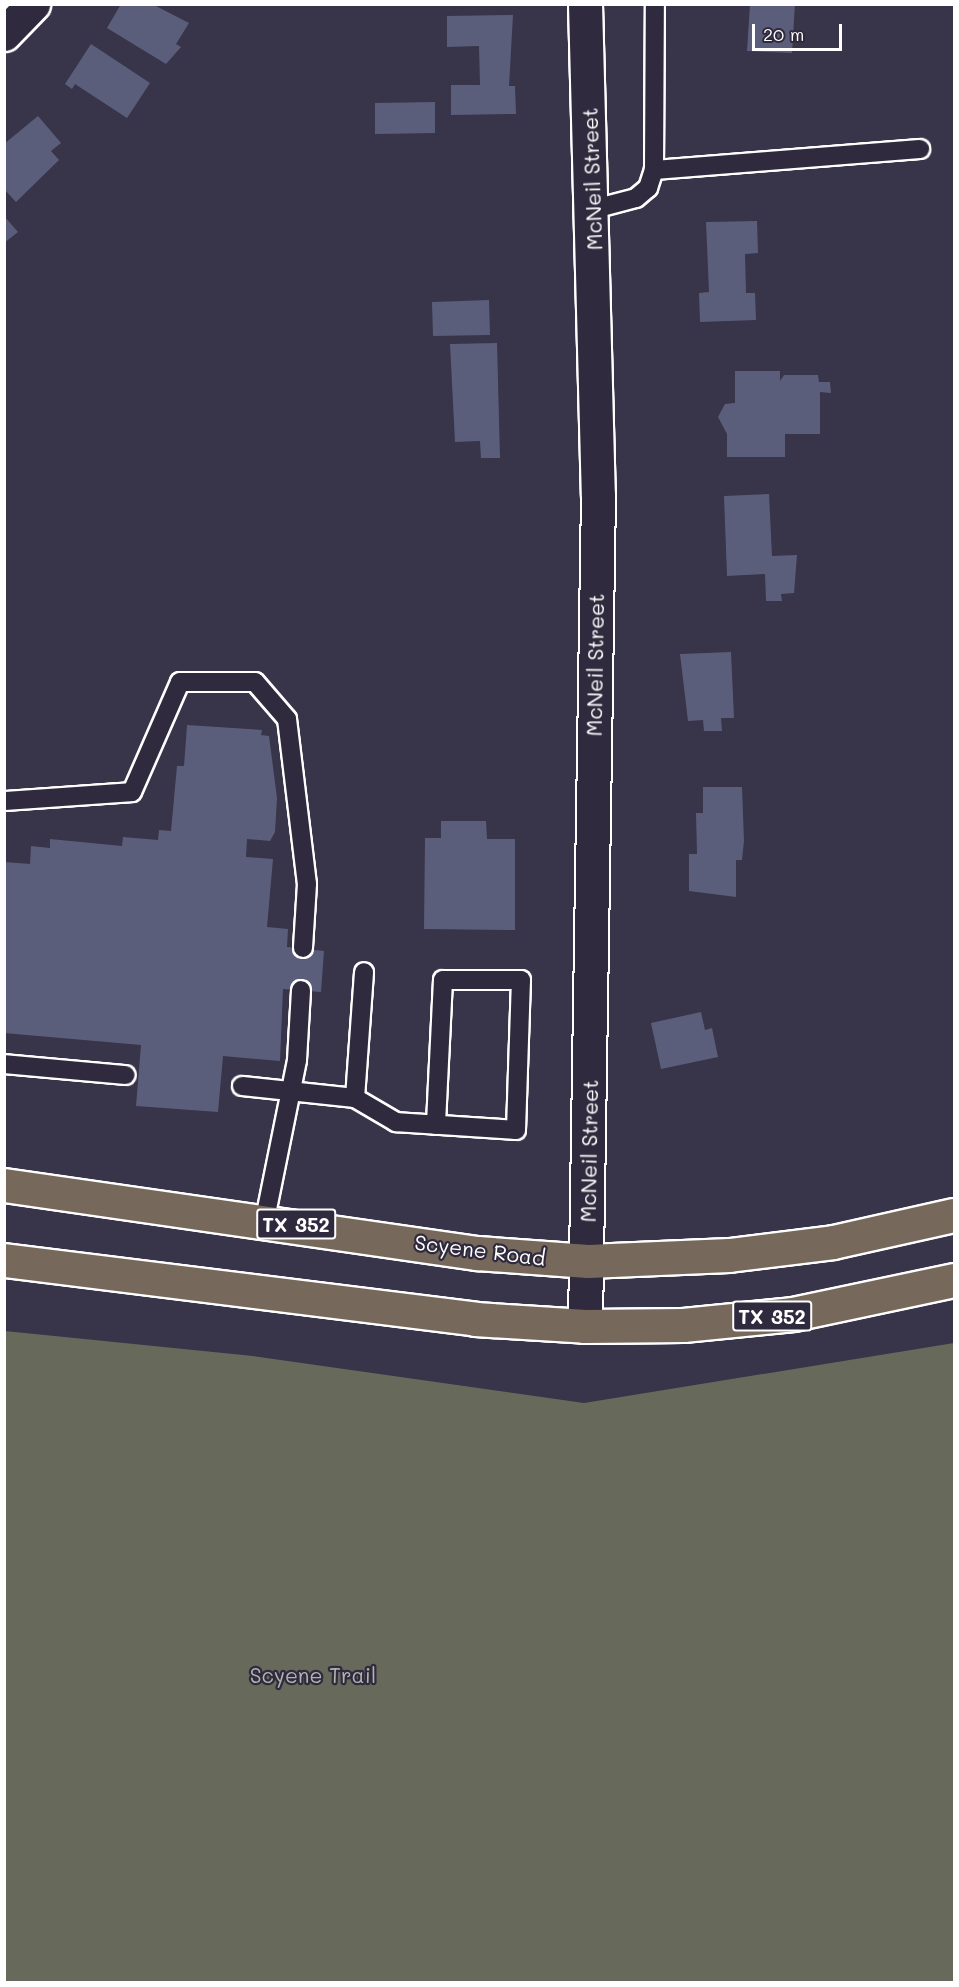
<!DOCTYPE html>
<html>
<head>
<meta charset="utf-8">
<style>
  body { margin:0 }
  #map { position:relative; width:959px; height:1987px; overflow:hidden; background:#383449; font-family:Mali,sans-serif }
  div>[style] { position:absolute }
  .green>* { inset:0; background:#67695b }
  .building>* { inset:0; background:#5b5e7b }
  .roads { filter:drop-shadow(2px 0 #fff) drop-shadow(-2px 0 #fff) drop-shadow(0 2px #fff) drop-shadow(0 -2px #fff) }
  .service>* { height:18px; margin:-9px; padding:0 9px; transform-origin:9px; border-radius:9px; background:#2f2a3d }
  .minor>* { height:33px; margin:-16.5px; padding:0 16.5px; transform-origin:16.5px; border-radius:16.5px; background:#2f2a3d }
  .primary>* { height:33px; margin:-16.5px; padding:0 16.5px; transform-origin:16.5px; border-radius:16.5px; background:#76695c }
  span { translate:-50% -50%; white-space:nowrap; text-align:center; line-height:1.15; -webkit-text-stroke:4.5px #2f2a3d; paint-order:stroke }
  .shield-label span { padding:2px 4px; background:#2f2a3d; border:2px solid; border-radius:4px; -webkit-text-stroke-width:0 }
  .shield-label { font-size:20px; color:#fff; font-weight:700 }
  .street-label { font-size:21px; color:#fff }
  .park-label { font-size:21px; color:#b3b4ad }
  .frame { position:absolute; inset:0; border:6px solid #fff; pointer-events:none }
  .scale { position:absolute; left:752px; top:24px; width:90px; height:27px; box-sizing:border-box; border:3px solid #fff; border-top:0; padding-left:8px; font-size:18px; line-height:21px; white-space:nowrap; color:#fff; -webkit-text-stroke:4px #2f2a3d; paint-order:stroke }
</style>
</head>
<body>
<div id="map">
  <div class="green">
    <i style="clip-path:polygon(5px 1331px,253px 1356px,584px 1403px,954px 1343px,954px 1982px,5px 1982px)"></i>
  </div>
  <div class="building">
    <i style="clip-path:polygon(121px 4px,152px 4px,189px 23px,176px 44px,181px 47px,166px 64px,107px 28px)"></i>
    <i style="clip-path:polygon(750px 4px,795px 4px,792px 53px,747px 51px)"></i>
    <i style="clip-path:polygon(513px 15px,509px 86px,515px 86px,516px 114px,451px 115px,451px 85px,480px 85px,479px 46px,447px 47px,447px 16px)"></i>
    <i style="clip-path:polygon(91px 44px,150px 83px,127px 118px,75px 84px,72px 89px,65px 84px)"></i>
    <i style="clip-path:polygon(435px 102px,435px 133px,375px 134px,375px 103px)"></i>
    <i style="clip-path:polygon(38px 116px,61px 143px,51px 151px,59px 160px,16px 202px,4px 189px,4px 144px)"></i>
    <i style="clip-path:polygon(4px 216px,18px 232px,4px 243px)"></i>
    <i style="clip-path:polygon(757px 221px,758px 253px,745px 254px,746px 293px,755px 293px,756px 320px,700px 322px,699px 293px,709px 292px,706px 222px)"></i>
    <i style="clip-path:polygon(489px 300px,490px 335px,433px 336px,432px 302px)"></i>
    <i style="clip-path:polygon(497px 343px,500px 458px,481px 458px,480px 441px,455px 442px,450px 344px)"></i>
    <i style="clip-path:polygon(735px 371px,780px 371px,780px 381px,784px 375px,818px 375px,819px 382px,830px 382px,831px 393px,820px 392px,820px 434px,785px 434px,785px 457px,727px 457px,727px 434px,718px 417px,725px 404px,735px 403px)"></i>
    <i style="clip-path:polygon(769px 494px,772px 556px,797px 555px,794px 593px,781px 594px,782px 601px,766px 601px,765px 574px,727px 576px,724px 496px)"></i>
    <i style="clip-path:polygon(731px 652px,734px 718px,721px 718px,722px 731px,704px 731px,703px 720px,688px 721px,680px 654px)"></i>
    <i style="clip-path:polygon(187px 725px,262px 730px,261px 735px,269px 736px,277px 798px,275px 832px,270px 841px,247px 839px,246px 857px,273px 859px,267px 927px,288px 929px,287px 947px,324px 951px,321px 992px,283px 989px,280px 1061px,223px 1056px,218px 1112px,136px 1106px,141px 1045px,4px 1033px,4px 862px,30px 864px,31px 846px,50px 848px,50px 839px,122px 846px,123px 837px,158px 840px,159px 830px,171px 831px,177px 766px,184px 766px)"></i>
    <i style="clip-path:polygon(703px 787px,742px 787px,744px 841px,742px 860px,736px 860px,736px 897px,689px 891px,689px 854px,697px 854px,696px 813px,703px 813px)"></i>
    <i style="clip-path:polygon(441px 821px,486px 821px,487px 839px,515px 839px,515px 930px,424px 929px,425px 838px,441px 838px)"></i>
    <i style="clip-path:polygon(701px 1012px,705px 1030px,712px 1028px,718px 1057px,661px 1069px,651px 1023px)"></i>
  </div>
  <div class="roads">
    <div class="service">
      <i style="left:654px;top:170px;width:267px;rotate:-4.5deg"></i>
      <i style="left:594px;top:209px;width:43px;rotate:-14.7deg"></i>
      <i style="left:636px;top:198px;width:16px;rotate:-40deg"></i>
      <i style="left:648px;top:188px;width:19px;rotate:-72deg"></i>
      <i style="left:654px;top:170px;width:166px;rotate:-89.7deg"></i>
      <i style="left:4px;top:801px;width:128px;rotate:-4deg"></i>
      <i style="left:132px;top:792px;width:120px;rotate:-66.4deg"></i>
      <i style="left:180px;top:682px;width:75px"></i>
      <i style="left:255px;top:682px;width:49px;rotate:49.1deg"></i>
      <i style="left:287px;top:719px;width:166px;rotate:83.1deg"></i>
      <i style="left:307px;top:884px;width:64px;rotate:93.6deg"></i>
      <i style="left:4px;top:1064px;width:122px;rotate:5.2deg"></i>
      <i style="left:242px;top:1086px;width:114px;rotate:6.1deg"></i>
      <i style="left:355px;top:1098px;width:126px;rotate:-85.9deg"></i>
      <i style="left:355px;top:1098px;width:48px;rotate:30.3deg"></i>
      <i style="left:396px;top:1122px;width:120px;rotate:3.8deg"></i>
      <i style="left:516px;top:1130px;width:150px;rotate:-88.1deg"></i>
      <i style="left:521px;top:980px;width:78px;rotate:180deg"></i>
      <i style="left:443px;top:980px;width:145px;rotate:92.8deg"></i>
      <i style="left:265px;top:1219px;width:162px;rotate:-78.6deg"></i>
      <i style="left:297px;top:1060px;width:70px;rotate:-86.7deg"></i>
    </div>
    <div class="minor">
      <i style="left:585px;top:4px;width:491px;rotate:88.5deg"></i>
      <i style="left:598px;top:495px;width:831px;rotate:90.9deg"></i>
      <i style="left:4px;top:34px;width:42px;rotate:-46deg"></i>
    </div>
    <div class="primary">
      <i style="left:4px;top:1185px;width:478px;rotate:8.2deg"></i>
      <i style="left:477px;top:1253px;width:111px;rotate:4.1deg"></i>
      <i style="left:588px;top:1261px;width:141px;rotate:-2.4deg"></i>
      <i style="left:729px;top:1255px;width:105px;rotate:-7.1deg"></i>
      <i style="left:833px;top:1242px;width:124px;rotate:-12.6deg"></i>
      <i style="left:4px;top:1260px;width:475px;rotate:7.1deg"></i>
      <i style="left:475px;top:1319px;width:110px;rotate:3.6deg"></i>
      <i style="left:585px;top:1326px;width:98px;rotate:-0.6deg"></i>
      <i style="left:683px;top:1325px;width:111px;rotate:-5.7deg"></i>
      <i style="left:793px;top:1314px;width:165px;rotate:-11.9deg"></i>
    </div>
  </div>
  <div class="shield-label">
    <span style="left:296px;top:1224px">TX 352</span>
    <span style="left:772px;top:1316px">TX 352</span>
  </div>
  <div class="street-label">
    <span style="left:592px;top:179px;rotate:-92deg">McNeil Street</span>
    <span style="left:595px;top:665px;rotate:-89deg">McNeil Street</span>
    <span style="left:589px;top:1151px;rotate:-89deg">McNeil Street</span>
    <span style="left:480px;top:1250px;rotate:7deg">Scyene Road</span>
  </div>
  <div class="park-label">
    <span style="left:313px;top:1675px">Scyene Trail</span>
  </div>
  <div class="frame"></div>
  <div class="scale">20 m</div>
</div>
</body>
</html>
